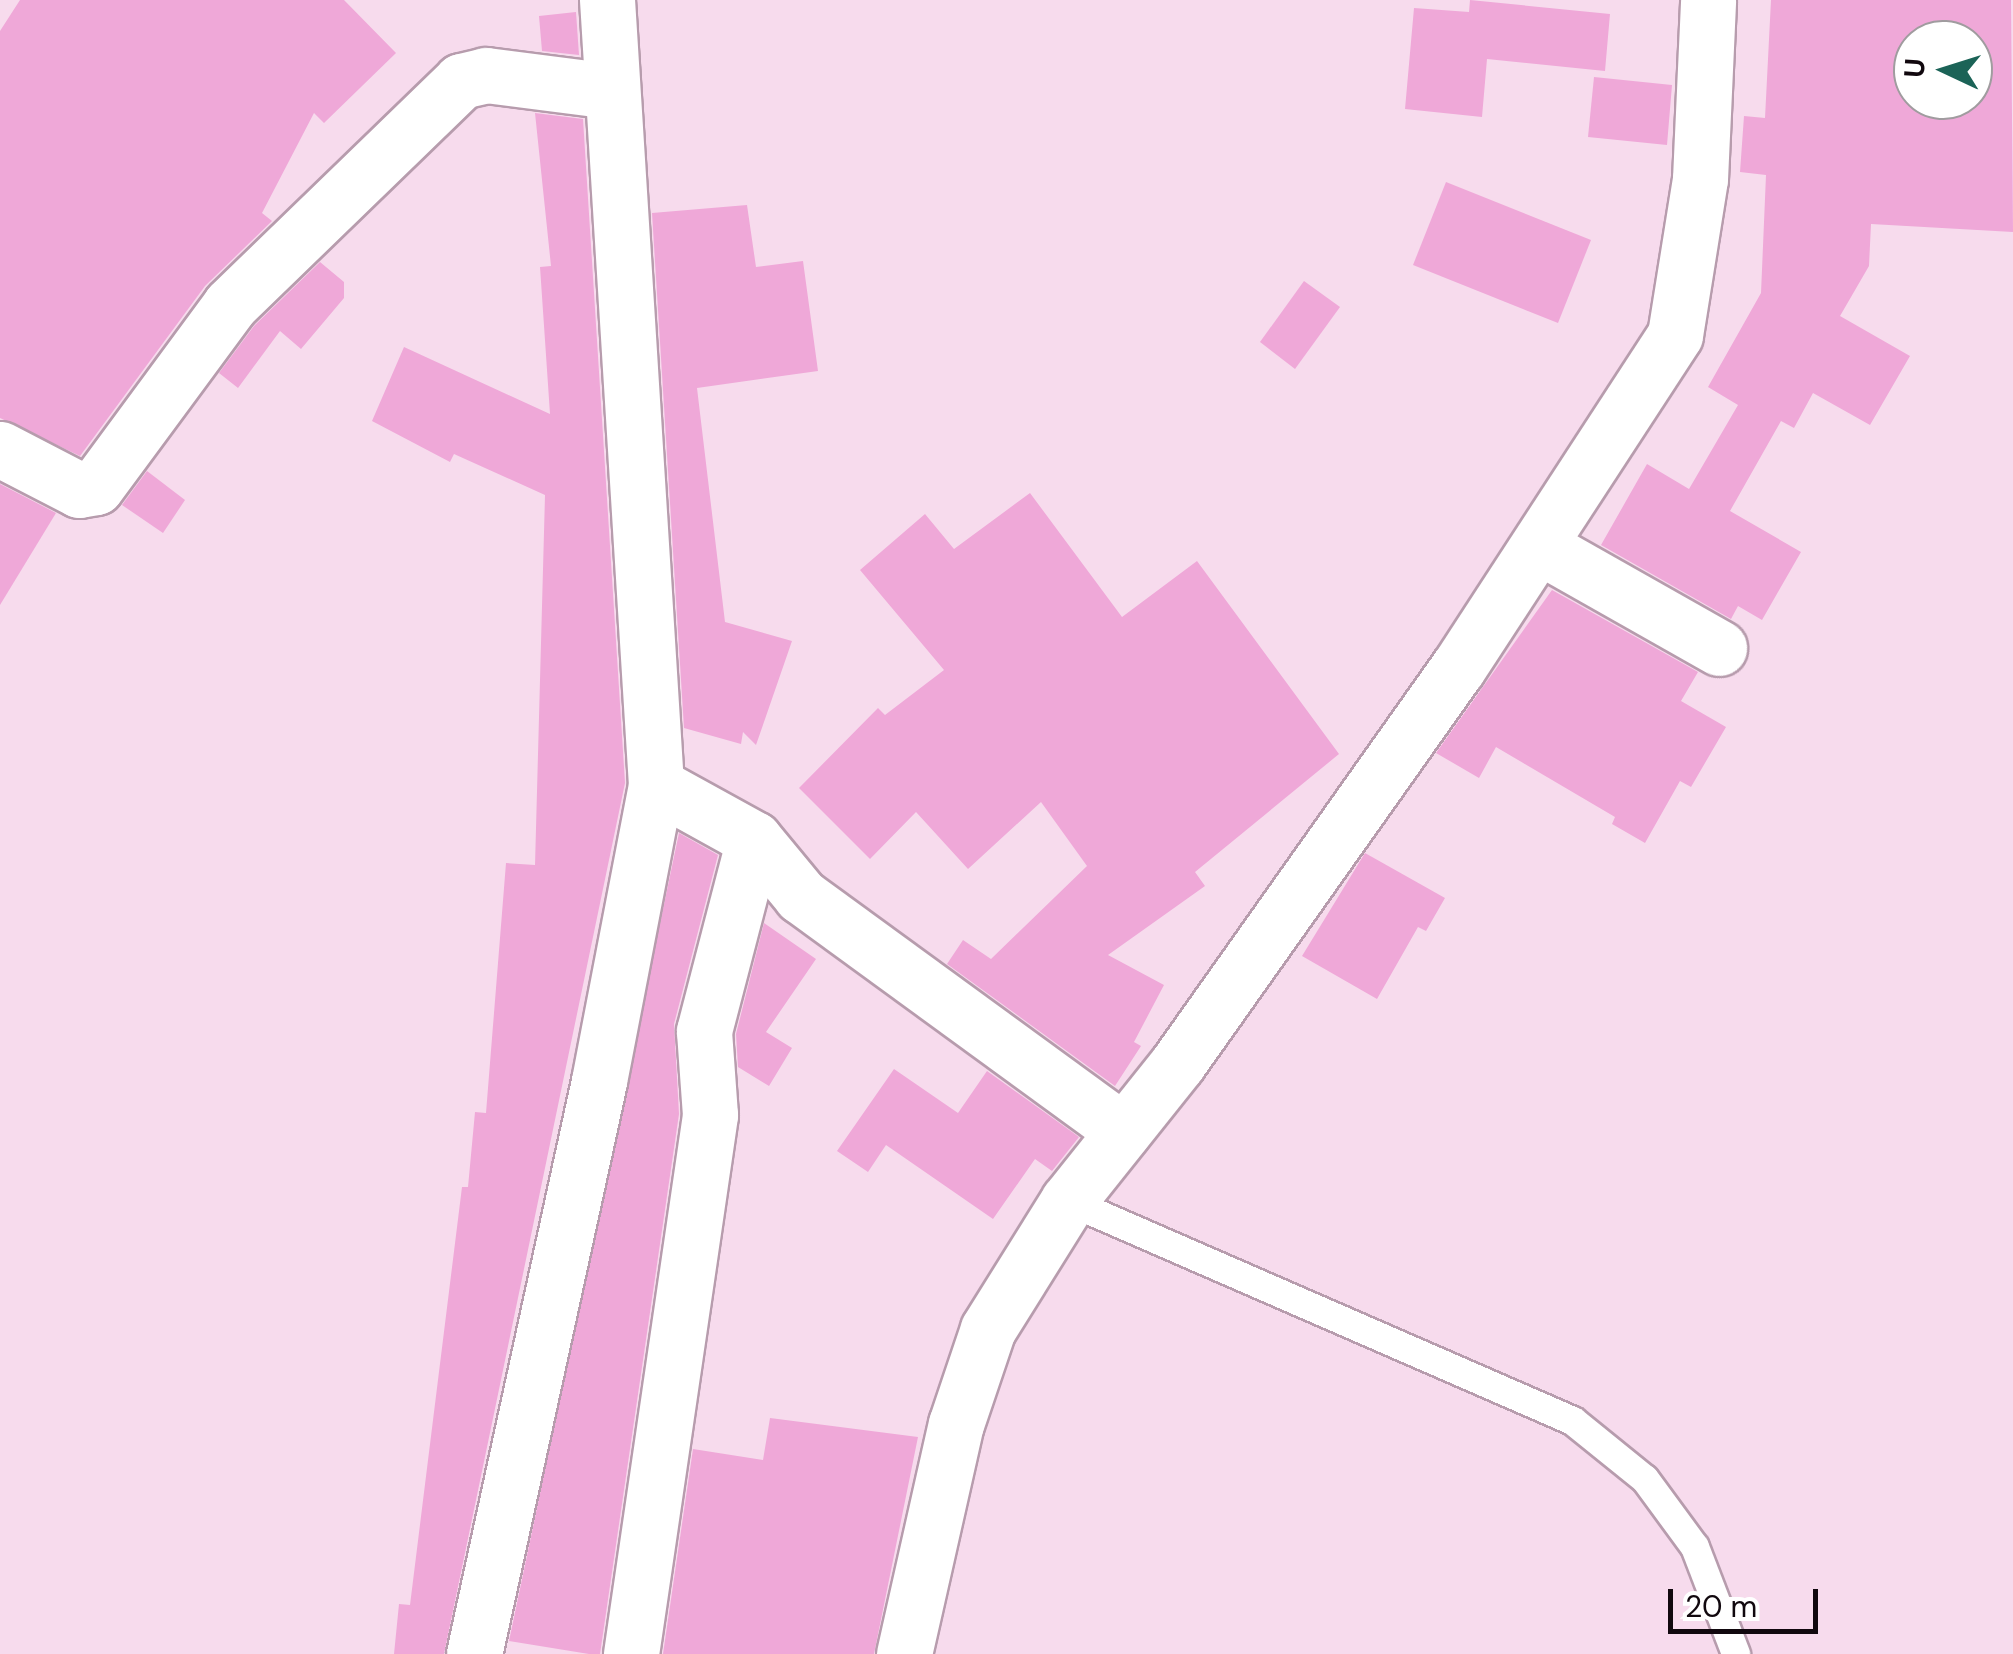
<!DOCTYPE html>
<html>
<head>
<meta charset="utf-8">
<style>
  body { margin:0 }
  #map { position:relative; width:2013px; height:1654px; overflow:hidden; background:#f7dbed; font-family:"DM Sans",sans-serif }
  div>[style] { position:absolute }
  .building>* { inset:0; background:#efa8d8 }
  .roads { filter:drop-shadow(2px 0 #b79cad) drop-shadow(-2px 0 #b79cad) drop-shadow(0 2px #b79cad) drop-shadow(0 -2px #b79cad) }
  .service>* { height:28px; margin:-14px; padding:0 14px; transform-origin:14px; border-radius:14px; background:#fff }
  .minor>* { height:55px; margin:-27.5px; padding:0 27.5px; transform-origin:27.5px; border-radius:27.5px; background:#fff }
  .tertiary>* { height:55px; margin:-27.5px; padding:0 27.5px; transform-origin:27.5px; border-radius:27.5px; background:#fff }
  span { translate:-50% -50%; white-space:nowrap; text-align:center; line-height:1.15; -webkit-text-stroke:9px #fff; paint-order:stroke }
  .north { position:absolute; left:1893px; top:20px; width:100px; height:100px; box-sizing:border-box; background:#fff; border:2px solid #a09c9f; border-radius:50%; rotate:274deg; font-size:28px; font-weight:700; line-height:40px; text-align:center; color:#11080e }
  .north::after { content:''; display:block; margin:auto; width:35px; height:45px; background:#1b6357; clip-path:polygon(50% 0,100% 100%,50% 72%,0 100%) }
  .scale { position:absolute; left:1668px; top:1589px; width:150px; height:45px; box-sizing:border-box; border:5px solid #11080e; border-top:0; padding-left:12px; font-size:30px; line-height:35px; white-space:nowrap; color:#11080e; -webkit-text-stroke:8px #fff; paint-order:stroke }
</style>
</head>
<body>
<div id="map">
  <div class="building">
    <i style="clip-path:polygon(20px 0,344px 0,396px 53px,324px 123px,314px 113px,262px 213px,272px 221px,205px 286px,80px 456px,0 418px,0 31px)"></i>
    <i style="clip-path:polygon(1470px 0,1610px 14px,1605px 71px,1487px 59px,1482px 117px,1405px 109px,1414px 8px,1469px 12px)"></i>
    <i style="clip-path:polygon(evenodd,1771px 0,2011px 0,2013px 232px,1871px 224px,1869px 266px,1840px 316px,1910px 356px,1870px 425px,1813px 393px,1794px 428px,1781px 421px,1730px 511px,1801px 552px,1762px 620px,1738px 606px,1731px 619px,1601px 545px,1647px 464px,1689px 489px,1738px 405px,1708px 387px,1761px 293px,1766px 175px,1740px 172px,1744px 116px,1765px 118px,1771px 0,1913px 40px,1973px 40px,1973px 100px,1913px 100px,1913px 40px)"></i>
    <i style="clip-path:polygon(576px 12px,579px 55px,542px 51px,539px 16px)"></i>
    <i style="clip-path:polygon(1594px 77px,1672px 85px,1667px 145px,1588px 137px)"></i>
    <i style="clip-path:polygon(535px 113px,583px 119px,625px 783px,444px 1654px,394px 1654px,399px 1604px,410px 1605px,462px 1187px,468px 1187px,475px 1112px,486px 1113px,506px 863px,535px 865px,545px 495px,454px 454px,450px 462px,372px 421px,404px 347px,550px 414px,540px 267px,551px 266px)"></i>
    <i style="clip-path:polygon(1446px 182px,1591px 240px,1558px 323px,1413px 265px)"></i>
    <i style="clip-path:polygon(747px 205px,756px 267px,803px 261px,818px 371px,697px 388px,725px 622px,792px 641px,756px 745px,743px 732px,741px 744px,684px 728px,652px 213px)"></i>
    <i style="clip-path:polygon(320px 262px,344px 282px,344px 298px,301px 349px,280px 331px,238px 388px,219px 373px,254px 326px)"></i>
    <i style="clip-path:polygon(1304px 281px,1340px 307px,1295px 369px,1260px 342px)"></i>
    <i style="clip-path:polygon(147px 471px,185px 500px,163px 533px,122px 505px)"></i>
    <i style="clip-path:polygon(0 484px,56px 513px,0 605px)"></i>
    <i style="clip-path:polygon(1030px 493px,1122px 617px,1197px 561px,1339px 754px,1195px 872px,1205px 886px,1108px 955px,1164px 985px,1134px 1042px,1141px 1046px,1115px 1086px,947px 964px,963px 940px,991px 959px,1087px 866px,1041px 802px,968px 869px,916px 812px,870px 859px,799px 788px,878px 708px,885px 715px,944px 670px,860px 570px,925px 514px,954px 549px)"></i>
    <i style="clip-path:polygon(1552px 590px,1698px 672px,1681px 701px,1726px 727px,1691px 787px,1680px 781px,1645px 843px,1612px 824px,1615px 817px,1496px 747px,1479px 778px,1436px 753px)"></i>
    <i style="clip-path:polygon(679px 833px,718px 855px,674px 1024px,679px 1114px,600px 1654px,589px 1654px,509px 1641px)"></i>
    <i style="clip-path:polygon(1365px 853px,1445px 898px,1426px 931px,1418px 927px,1377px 999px,1302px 956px)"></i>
    <i style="clip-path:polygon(764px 923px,816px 959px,766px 1032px,792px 1048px,769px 1086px,738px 1067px,736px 1034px)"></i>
    <i style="clip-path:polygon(894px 1069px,958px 1113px,987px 1071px,1079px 1137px,1052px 1171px,1035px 1159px,993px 1219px,886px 1145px,868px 1172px,837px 1151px)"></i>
    <i style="clip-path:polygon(770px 1418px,918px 1437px,874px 1654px,663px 1654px,693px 1449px,763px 1460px)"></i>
  </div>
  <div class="roads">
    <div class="service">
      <i style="left:1068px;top:1201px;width:551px;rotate:23.54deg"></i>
      <i style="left:1573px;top:1421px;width:92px;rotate:38.9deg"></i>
      <i style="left:1645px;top:1479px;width:84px;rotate:53.7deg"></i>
      <i style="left:1695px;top:1547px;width:115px;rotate:69deg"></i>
    </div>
    <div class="minor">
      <i style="left:0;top:449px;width:89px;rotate:27.4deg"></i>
      <i style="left:79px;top:490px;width:17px;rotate:-10deg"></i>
      <i style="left:96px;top:487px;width:226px;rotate:-53.6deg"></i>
      <i style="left:230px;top:305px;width:322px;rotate:-44.1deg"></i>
      <i style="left:461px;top:81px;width:26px;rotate:-13deg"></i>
      <i style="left:486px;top:75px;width:126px;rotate:7.3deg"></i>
      <i style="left:1539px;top:546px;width:207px;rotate:29.5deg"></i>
      <i style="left:656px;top:785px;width:112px;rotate:28.9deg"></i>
      <i style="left:754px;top:839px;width:74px;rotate:50.5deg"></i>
      <i style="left:801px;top:896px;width:399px;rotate:36.1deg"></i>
      <i style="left:474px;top:1654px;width:586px;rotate:-77.69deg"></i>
      <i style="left:599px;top:1081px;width:301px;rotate:-79.1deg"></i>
      <i style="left:656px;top:785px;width:787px;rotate:-93.57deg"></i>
      <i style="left:631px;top:1654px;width:545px;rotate:-81.66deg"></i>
      <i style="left:710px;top:1115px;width:84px;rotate:-94.1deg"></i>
      <i style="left:704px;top:1031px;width:198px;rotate:-75.4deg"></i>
    </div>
    <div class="tertiary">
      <i style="left:904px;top:1654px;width:236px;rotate:-77.3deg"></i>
      <i style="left:956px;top:1424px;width:100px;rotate:-71.4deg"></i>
      <i style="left:988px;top:1329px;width:151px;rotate:-58deg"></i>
      <i style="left:1068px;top:1201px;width:176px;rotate:-51.4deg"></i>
      <i style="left:1178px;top:1063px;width:484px;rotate:-54.7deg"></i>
      <i style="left:1458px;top:668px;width:397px;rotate:-56.9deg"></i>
      <i style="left:1675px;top:335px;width:158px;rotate:-80.9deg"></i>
      <i style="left:1700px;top:179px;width:179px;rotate:-87.4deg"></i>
    </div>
  </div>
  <div class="north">U</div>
  <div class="scale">20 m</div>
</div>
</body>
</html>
